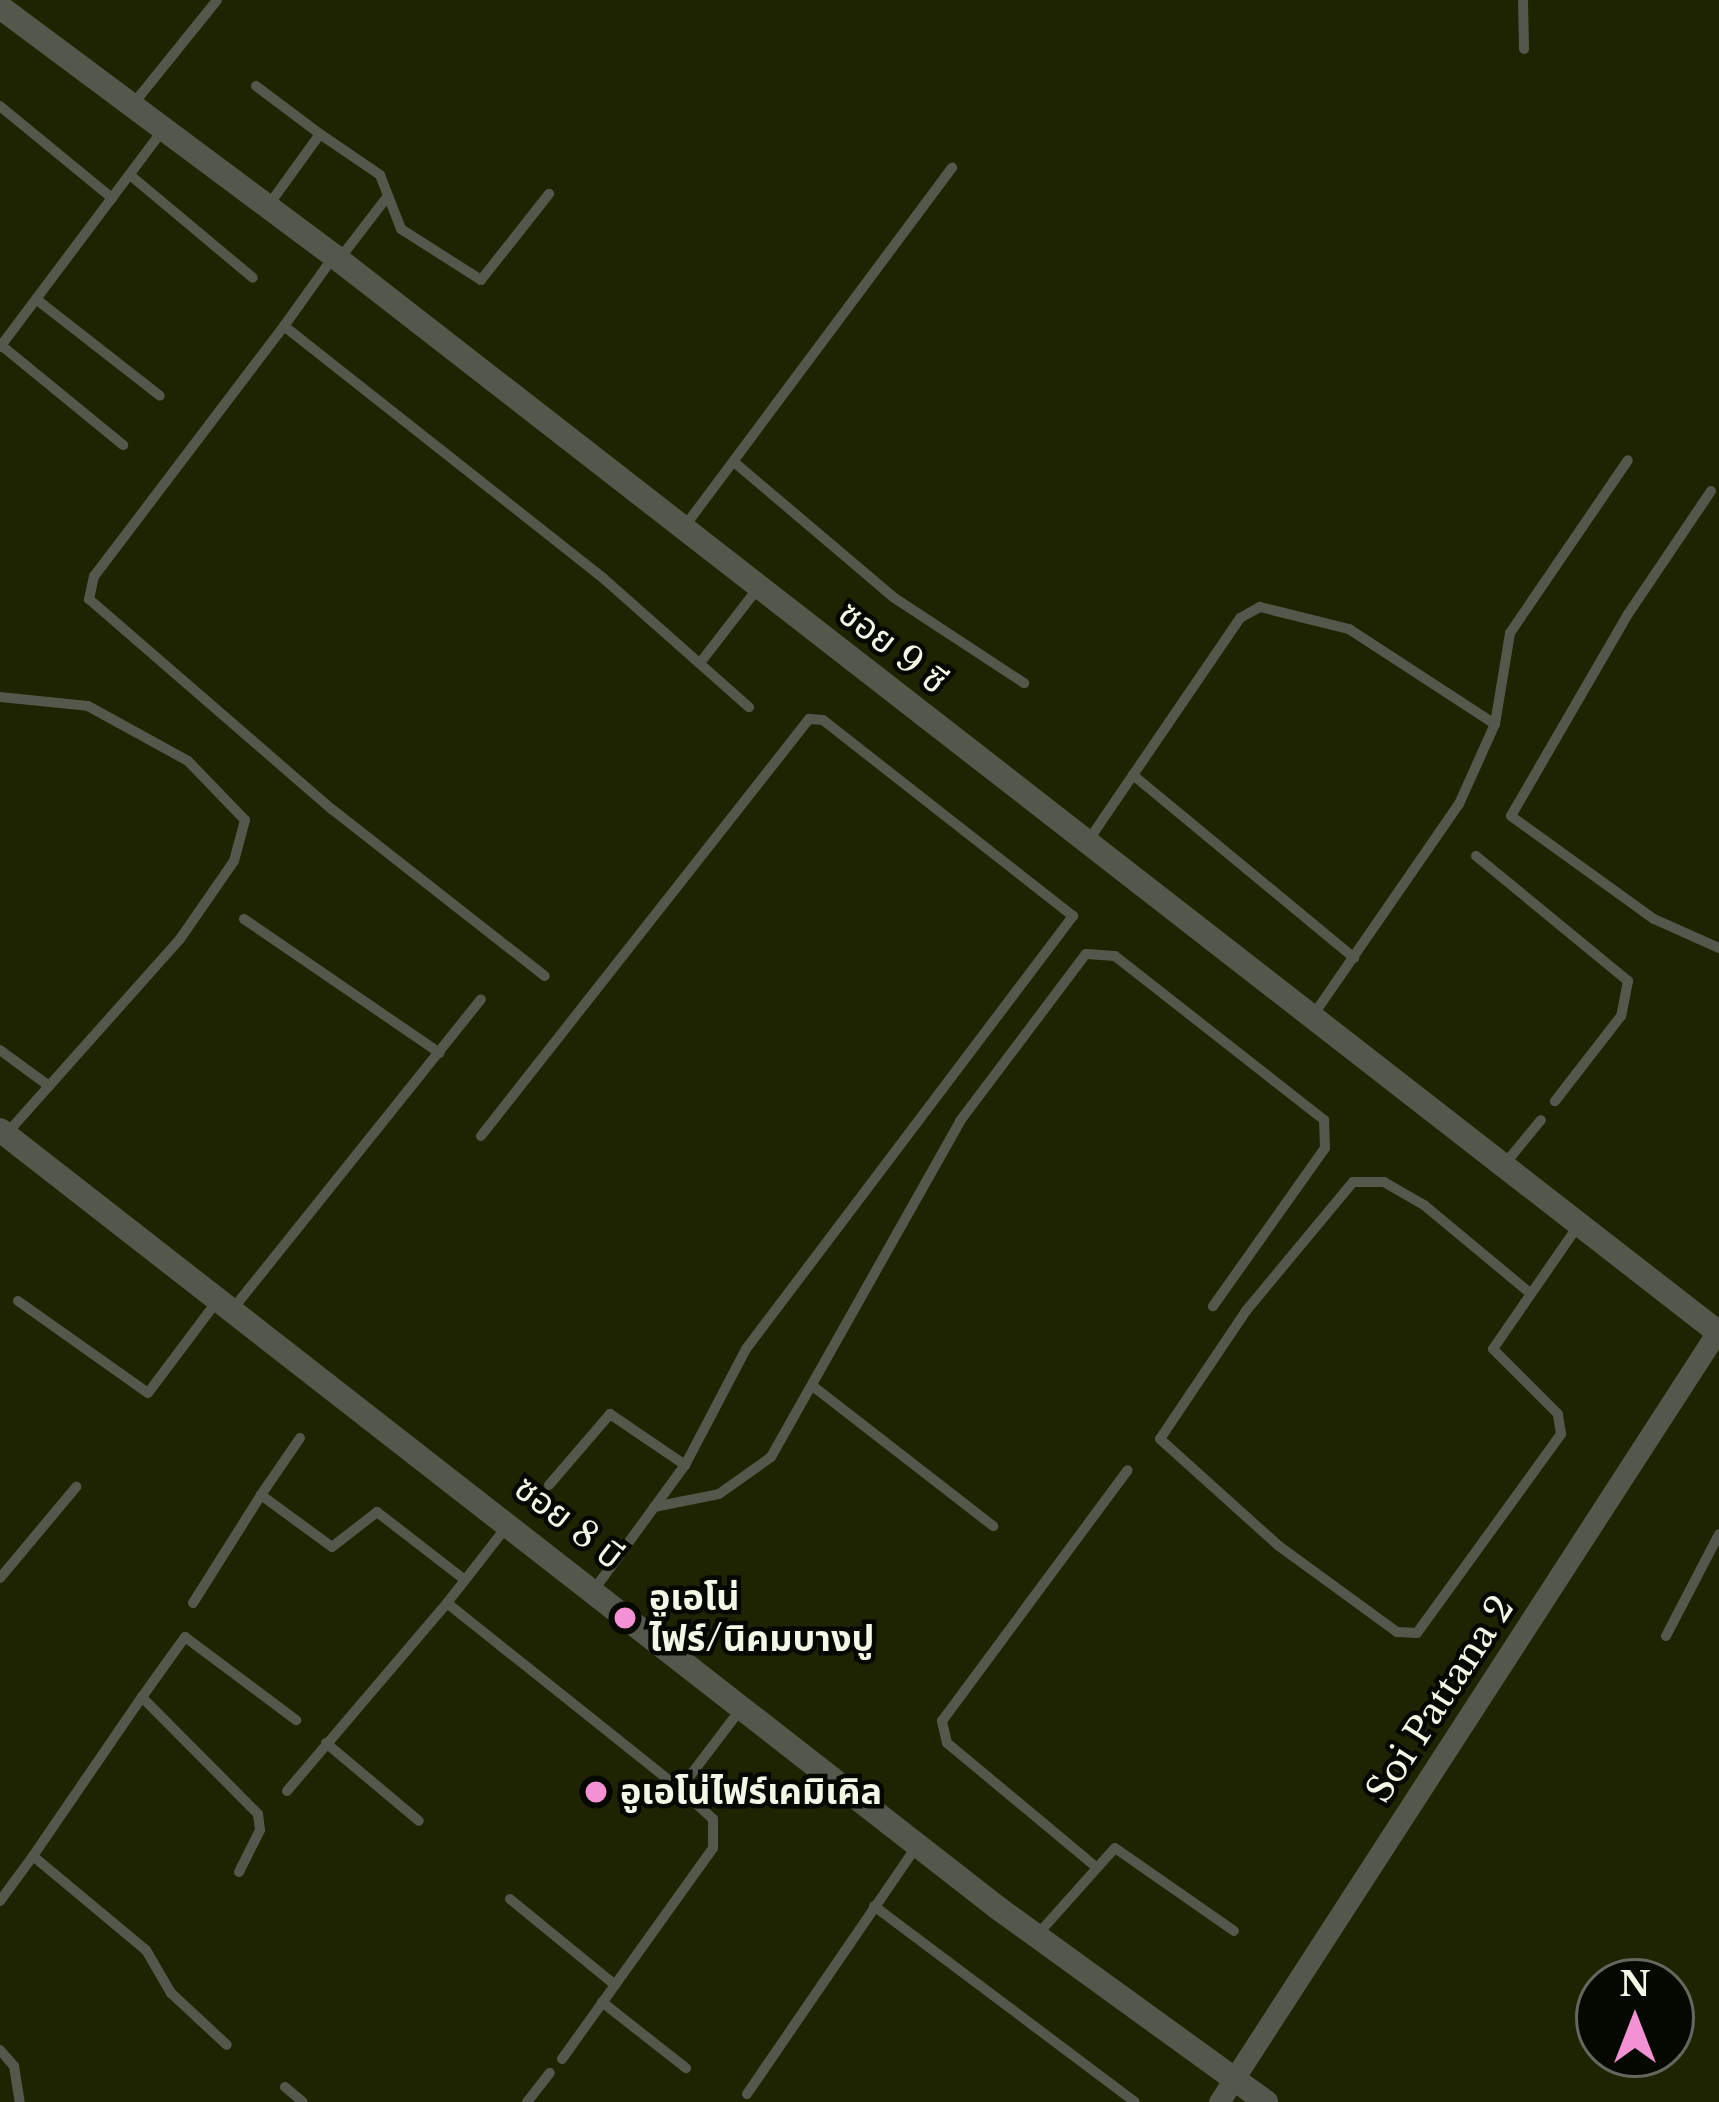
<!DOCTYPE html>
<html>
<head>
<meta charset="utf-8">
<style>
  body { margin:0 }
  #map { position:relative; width:1719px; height:2102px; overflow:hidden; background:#191d04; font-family:"Libre Baskerville","Noto Sans Thai",serif }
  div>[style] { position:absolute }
  .built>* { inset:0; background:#1e2301 }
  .service>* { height:10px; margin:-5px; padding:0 5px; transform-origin:5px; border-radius:5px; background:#54574b }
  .minor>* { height:21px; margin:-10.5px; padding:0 10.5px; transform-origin:10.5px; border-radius:10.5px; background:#54574b }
  .tertiary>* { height:24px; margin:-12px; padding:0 12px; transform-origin:12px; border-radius:12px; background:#54574b }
  .dots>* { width:33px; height:33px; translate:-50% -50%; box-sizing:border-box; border:6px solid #050701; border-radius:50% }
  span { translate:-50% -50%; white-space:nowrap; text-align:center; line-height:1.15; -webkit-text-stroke:9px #050701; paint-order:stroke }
  .street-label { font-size:36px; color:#f3f7e6 }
  .poi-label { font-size:36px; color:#f3f7e6; font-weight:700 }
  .left { translate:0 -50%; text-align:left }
  .north { position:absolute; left:1575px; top:1958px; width:120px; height:120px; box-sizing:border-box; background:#050701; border:3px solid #64675d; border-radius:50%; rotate:0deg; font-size:33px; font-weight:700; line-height:48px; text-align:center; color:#f3f7e6 }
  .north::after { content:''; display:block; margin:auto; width:42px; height:54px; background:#f391d5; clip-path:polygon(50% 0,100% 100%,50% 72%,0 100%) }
</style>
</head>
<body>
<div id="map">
  <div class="built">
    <i style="clip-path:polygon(evenodd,0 0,1719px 0,1719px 2102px,0 2102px,0 0,1599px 1982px,1671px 1982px,1671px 2054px,1599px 2054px,1599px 1982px)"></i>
  </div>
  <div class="service">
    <i style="left:1523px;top:0;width:49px;rotate:88.8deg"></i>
    <i style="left:256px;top:86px;width:80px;rotate:36.9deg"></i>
    <i style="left:320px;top:134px;width:89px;rotate:125.8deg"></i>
    <i style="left:134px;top:103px;width:132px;rotate:-51.1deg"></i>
    <i style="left:0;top:106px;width:145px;rotate:39.4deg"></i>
    <i style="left:320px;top:134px;width:73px;rotate:34.3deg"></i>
    <i style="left:380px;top:175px;width:58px;rotate:68.7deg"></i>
    <i style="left:401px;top:229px;width:95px;rotate:32.5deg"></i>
    <i style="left:481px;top:280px;width:110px;rotate:-51.7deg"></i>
    <i style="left:130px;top:175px;width:160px;rotate:39.9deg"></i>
    <i style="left:334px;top:256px;width:86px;rotate:125.5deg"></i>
    <i style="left:284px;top:326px;width:407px;rotate:38.3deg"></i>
    <i style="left:603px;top:578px;width:195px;rotate:41.5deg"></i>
    <i style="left:341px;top:257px;width:76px;rotate:-52.5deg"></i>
    <i style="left:36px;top:299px;width:157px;rotate:38deg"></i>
    <i style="left:284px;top:326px;width:314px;rotate:127.2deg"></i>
    <i style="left:94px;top:576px;width:24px;rotate:102deg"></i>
    <i style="left:89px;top:599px;width:323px;rotate:40.9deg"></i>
    <i style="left:333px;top:810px;width:269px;rotate:38.1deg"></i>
    <i style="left:1px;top:345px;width:158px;rotate:39.3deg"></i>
    <i style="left:0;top:347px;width:270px;rotate:-53.1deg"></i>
    <i style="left:734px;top:462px;width:209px;rotate:40.3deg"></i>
    <i style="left:893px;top:597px;width:157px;rotate:33.3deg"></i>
    <i style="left:1711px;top:491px;width:148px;rotate:124deg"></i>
    <i style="left:1628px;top:614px;width:233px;rotate:120.1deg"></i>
    <i style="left:1511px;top:816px;width:176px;rotate:35.8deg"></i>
    <i style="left:1654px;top:919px;width:71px;rotate:24deg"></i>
    <i style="left:685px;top:526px;width:447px;rotate:-53.3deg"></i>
    <i style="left:700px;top:663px;width:95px;rotate:-52.3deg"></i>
    <i style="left:0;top:697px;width:88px;rotate:5.8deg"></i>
    <i style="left:88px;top:706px;width:114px;rotate:28.8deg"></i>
    <i style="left:188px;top:761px;width:82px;rotate:46deg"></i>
    <i style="left:245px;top:820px;width:42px;rotate:105deg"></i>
    <i style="left:234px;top:861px;width:95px;rotate:124.7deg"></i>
    <i style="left:180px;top:939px;width:261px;rotate:131.7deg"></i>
    <i style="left:1133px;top:775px;width:287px;rotate:39.6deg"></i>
    <i style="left:1088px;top:841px;width:270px;rotate:-55.7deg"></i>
    <i style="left:1240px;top:618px;width:23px;rotate:-29deg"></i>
    <i style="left:1260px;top:607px;width:92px;rotate:13.9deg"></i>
    <i style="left:1349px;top:629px;width:174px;rotate:33.1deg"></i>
    <i style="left:1476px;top:856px;width:197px;rotate:39.4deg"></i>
    <i style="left:1628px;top:981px;width:36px;rotate:101deg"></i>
    <i style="left:1621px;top:1016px;width:108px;rotate:127.8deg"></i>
    <i style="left:244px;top:919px;width:237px;rotate:34.4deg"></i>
    <i style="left:1314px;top:1014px;width:255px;rotate:-55.4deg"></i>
    <i style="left:1459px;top:804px;width:88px;rotate:-65.8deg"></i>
    <i style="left:1495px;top:724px;width:92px;rotate:-80.6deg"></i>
    <i style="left:1510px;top:633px;width:209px;rotate:-55.7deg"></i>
    <i style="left:0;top:1050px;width:61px;rotate:36.3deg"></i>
    <i style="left:481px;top:1136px;width:531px;rotate:-51.81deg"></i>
    <i style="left:809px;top:719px;width:14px;rotate:4deg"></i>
    <i style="left:823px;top:720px;width:318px;rotate:38.1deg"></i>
    <i style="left:1073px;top:916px;width:543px;rotate:127.06deg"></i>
    <i style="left:746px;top:1349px;width:131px;rotate:117.7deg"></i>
    <i style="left:685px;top:1465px;width:151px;rotate:126.1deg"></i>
    <i style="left:1504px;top:1165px;width:58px;rotate:-50.6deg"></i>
    <i style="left:1530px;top:1293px;width:138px;rotate:-140.3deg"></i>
    <i style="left:1424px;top:1205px;width:46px;rotate:-150.1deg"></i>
    <i style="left:1384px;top:1182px;width:31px;rotate:180deg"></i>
    <i style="left:1353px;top:1182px;width:168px;rotate:129.7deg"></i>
    <i style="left:1246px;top:1311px;width:154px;rotate:123.9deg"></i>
    <i style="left:1160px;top:1439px;width:160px;rotate:42deg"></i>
    <i style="left:1279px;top:1546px;width:146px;rotate:36.1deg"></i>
    <i style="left:1397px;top:1632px;width:20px;rotate:3deg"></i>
    <i style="left:1417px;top:1633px;width:246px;rotate:-54.1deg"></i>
    <i style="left:1561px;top:1434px;width:20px;rotate:-99deg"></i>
    <i style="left:1558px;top:1414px;width:92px;rotate:-135deg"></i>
    <i style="left:1493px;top:1349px;width:150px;rotate:-55.4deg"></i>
    <i style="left:18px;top:1301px;width:159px;rotate:35.3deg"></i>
    <i style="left:148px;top:1393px;width:115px;rotate:-53.1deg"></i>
    <i style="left:232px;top:1310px;width:398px;rotate:-51.3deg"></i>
    <i style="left:814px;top:1387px;width:227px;rotate:37.8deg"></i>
    <i style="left:300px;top:1438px;width:69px;rotate:124.4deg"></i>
    <i style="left:261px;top:1495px;width:88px;rotate:36.2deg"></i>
    <i style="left:332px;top:1547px;width:57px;rotate:-37.9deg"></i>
    <i style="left:377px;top:1512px;width:111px;rotate:37.7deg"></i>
    <i style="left:549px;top:1485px;width:94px;rotate:-49.3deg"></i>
    <i style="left:610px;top:1414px;width:91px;rotate:34.2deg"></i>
    <i style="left:654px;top:1507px;width:66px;rotate:-11.3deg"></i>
    <i style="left:719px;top:1494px;width:64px;rotate:-35.4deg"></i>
    <i style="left:771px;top:1457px;width:386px;rotate:-60.6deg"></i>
    <i style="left:960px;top:1121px;width:209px;rotate:-53deg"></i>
    <i style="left:1086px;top:954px;width:29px;rotate:4deg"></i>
    <i style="left:1115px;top:956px;width:266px;rotate:38.1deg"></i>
    <i style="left:1324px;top:1120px;width:28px;rotate:88deg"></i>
    <i style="left:1325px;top:1148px;width:194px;rotate:125.3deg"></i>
    <i style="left:0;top:1578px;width:119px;rotate:-50.1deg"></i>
    <i style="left:193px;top:1603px;width:128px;rotate:-57.8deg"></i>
    <i style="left:447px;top:1603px;width:99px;rotate:-52deg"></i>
    <i style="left:1666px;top:1636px;width:115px;rotate:-62.5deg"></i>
    <i style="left:326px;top:1743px;width:121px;rotate:40deg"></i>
    <i style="left:287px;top:1791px;width:247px;rotate:-49.6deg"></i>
    <i style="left:447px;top:1603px;width:298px;rotate:38.6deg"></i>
    <i style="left:680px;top:1789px;width:99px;rotate:-52.8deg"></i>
    <i style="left:33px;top:1856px;width:193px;rotate:-55.6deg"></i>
    <i style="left:1096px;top:1867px;width:194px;rotate:-140.2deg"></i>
    <i style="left:947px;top:1743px;width:23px;rotate:-103deg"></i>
    <i style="left:942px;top:1721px;width:312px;rotate:-53.5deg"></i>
    <i style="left:239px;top:1872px;width:47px;rotate:-63.4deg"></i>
    <i style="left:260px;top:1830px;width:16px;rotate:-97deg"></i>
    <i style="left:258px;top:1814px;width:165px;rotate:-134.8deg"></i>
    <i style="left:142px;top:1697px;width:74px;rotate:-54.4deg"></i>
    <i style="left:185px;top:1637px;width:139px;rotate:36.8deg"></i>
    <i style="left:510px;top:1899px;width:136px;rotate:39.3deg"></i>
    <i style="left:0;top:1901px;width:56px;rotate:-53.7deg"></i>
    <i style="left:33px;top:1856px;width:147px;rotate:39.8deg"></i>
    <i style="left:146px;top:1950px;width:50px;rotate:59.8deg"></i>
    <i style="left:171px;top:1993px;width:76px;rotate:42.9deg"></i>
    <i style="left:874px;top:1906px;width:326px;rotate:36.9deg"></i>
    <i style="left:1038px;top:1934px;width:115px;rotate:-48.2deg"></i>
    <i style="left:1115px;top:1848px;width:145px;rotate:34.9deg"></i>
    <i style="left:602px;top:2002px;width:107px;rotate:38.2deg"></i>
    <i style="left:0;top:2050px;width:21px;rotate:49deg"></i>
    <i style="left:14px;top:2066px;width:36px;rotate:81deg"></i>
    <i style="left:562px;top:2059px;width:259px;rotate:-54.4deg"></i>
    <i style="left:713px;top:1848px;width:29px;rotate:-90deg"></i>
    <i style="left:713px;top:1819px;width:45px;rotate:-137.7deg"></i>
    <i style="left:285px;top:2087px;width:23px;rotate:40deg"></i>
    <i style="left:747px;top:2094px;width:299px;rotate:-55.6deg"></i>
    <i style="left:527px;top:2102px;width:37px;rotate:-52deg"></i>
  </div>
  <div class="minor">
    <i style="left:1219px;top:2102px;width:917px;rotate:-57.11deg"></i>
  </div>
  <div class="tertiary">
    <i style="left:0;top:7px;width:417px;rotate:36.7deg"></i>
    <i style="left:334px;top:256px;width:1754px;rotate:37.87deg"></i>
    <i style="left:0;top:1130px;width:1265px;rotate:37.94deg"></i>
    <i style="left:998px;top:1908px;width:331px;rotate:35.9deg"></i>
  </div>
  <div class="dots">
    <i style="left:625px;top:1618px;background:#f391d5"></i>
    <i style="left:596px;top:1792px;background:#f391d5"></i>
  </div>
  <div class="street-label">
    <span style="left:893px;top:647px;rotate:38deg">ซอย 9 ซี</span>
    <span style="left:569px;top:1522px;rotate:38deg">ซอย 8 บี</span>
    <span style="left:1440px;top:1699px;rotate:-57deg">Soi Pattana 2</span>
  </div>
  <div class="poi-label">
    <span class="left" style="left:649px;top:1618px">อูเอโน่<br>ไฟร์/นิคมบางปู</span>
    <span class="left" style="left:620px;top:1792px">อูเอโน่ไฟร์เคมิเคิล</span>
  </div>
  <div class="north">N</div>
</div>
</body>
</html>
